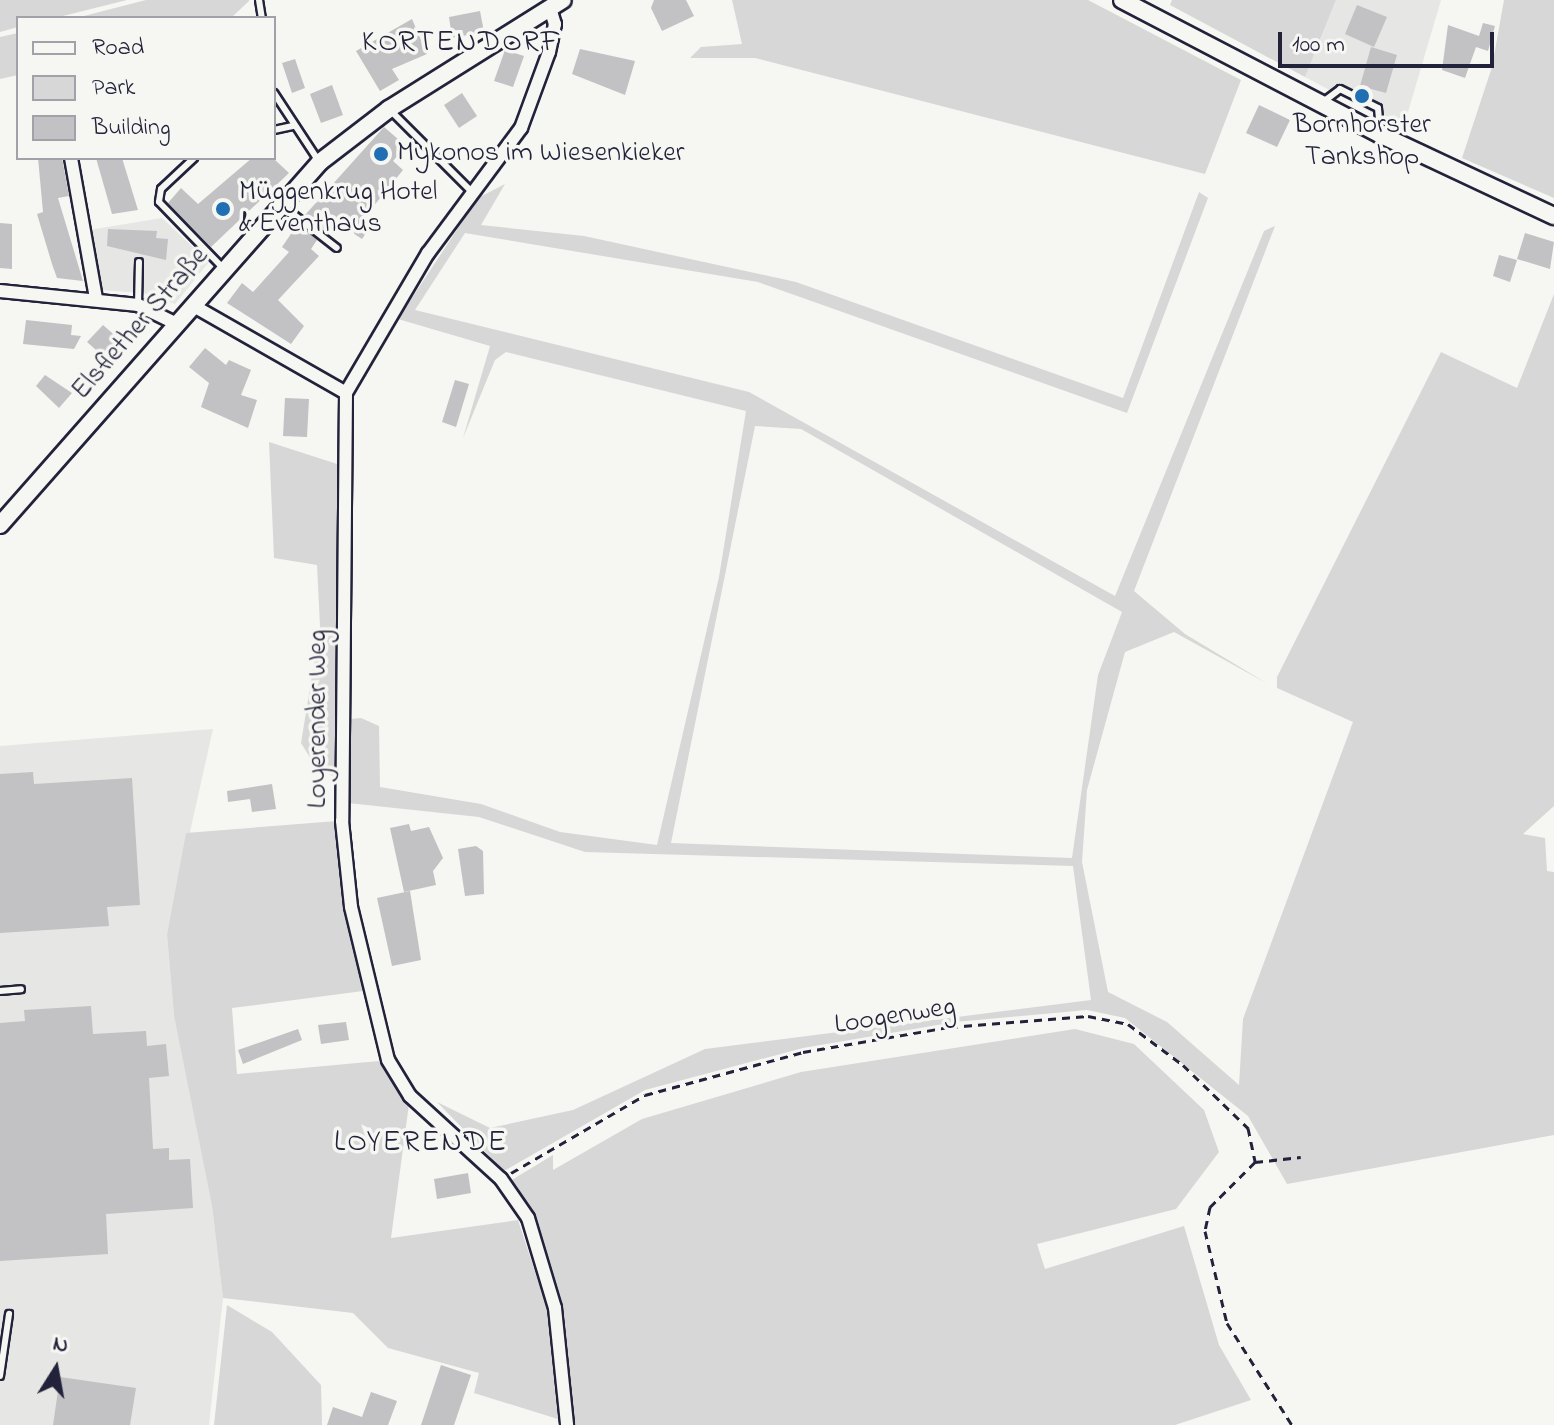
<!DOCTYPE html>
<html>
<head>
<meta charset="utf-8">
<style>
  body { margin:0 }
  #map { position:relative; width:1554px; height:1425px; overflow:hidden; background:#f6f6f2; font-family:"Indie Flower",sans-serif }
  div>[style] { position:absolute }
  .built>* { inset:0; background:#e6e6e4 }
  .green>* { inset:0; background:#d7d7d7 }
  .building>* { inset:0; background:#c2c2c4 }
  .path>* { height:3px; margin-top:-1.5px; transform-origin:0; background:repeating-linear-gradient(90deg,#22223b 0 8px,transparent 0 14px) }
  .roads { filter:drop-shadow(2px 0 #22223b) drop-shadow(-2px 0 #22223b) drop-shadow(0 2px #22223b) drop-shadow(0 -2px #22223b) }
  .service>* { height:6px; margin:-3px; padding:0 3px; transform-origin:3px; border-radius:3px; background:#f6f6f2 }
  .minor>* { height:12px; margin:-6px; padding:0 6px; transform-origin:6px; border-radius:6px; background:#f6f6f2 }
  .secondary>* { height:16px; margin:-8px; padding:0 8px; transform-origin:8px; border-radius:8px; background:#f6f6f2 }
  .dots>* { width:22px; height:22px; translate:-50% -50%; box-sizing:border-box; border:4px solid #f6f6f2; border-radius:50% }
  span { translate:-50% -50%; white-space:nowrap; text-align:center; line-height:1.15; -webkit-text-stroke:7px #f6f6f2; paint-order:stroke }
  .poi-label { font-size:28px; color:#22223b }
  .left { translate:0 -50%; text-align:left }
  .street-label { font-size:28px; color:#22223b }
  .neighbourhood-label { font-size:30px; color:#22223b; letter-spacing:2px }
  .legend { position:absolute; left:16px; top:16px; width:260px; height:144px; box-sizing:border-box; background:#f6f6f2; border:2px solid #a1a1a9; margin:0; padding:10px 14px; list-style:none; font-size:24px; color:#22223b }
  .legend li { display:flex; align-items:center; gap:16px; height:40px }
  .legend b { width:40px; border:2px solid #a1a1a9 }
  .north { position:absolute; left:16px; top:1329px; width:80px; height:80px; -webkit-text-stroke:6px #f6f6f2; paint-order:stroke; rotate:11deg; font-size:22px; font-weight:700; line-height:32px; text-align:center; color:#22223b }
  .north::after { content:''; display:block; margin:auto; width:28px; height:36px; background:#22223b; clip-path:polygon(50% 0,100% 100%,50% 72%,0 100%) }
  .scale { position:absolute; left:1278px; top:32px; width:216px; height:36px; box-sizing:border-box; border:4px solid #22223b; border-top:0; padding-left:10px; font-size:24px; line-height:28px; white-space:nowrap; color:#22223b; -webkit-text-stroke:6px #f6f6f2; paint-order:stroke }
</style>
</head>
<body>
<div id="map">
  <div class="built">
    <i style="clip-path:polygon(1336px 0,1441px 0,1403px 129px,1305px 77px)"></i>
    <i style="clip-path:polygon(162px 218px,209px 262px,175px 304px,143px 293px,100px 290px,89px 230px)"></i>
    <i style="clip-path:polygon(213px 729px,167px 935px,174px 1016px,212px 1206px,223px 1298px,209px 1425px,0 1425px,0 746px)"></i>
  </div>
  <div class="green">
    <i style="clip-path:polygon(0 0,127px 0,55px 18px,18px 18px,18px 27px,0 32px)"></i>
    <i style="clip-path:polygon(146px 0,249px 0,249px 1px,231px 18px,76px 18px)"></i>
    <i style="clip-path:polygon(732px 0,1088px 0,1241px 80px,1205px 174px,755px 58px,690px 58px,701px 47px,742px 44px)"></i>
    <i style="clip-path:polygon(1172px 0,1336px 0,1305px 77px,1170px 5px)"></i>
    <i style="clip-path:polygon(1504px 0,1554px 0,1554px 198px,1462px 158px,1492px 67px)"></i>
    <i style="clip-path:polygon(18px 33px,18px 75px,0 79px,0 37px)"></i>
    <i style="clip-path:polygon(evenodd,505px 184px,481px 225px,584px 236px,796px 282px,1123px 398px,1199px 192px,1208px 198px,1127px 413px,758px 282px,465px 233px,415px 310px,749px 392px,1115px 596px,1264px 231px,1275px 226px,1134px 591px,1185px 634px,1268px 684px,1174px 632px,1125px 652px,1087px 790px,1082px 862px,1108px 992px,1167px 1022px,1239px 1085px,1243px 1019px,1353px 722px,1277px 688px,1277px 677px,1441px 352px,1517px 388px,1554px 294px,1554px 806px,1523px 834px,1545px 838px,1547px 871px,1554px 872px,1554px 1135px,1287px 1184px,1248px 1116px,1125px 1018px,1087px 1010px,955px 1022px,803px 1048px,645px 1090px,504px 1171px,437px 1102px,490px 1128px,573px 1110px,705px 1049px,1091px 1000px,1073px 866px,585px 852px,479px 817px,348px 803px,350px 719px,361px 718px,379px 726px,380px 787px,481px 804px,560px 832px,657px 845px,719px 577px,746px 411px,506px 352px,495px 360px,463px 438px,490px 346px,398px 319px,478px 198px,505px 184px,755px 426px,801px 429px,1122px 612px,1098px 675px,1072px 858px,671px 843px,755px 426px)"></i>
    <i style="clip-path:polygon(269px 442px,337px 464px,337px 779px,314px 764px,301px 743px,320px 626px,317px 565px,274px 558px)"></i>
    <i style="clip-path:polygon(337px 821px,363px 991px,232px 1008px,237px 1074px,379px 1061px,409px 1104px,391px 1238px,518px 1220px,547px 1308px,561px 1420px,474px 1393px,479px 1373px,388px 1348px,353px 1313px,223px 1298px,212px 1206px,174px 1016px,167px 935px,186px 833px)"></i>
    <i style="clip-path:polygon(1075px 1029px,1134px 1044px,1204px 1110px,1219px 1152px,1176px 1209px,1037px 1244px,1045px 1269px,1184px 1226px,1219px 1345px,1251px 1400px,1175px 1425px,574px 1425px,562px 1308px,535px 1217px,510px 1181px,553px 1155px,553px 1170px,642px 1119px,801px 1072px)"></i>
    <i style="clip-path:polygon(227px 1305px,272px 1332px,321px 1385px,322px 1425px,214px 1425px)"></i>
  </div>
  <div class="building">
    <i style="clip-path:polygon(654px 0,686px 0,694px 16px,662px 31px,651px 8px)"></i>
    <i style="clip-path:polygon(1357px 5px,1387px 17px,1374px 47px,1345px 34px)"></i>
    <i style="clip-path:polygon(480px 11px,484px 32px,452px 38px,449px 17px)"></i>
    <i style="clip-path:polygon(412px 19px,427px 54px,392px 69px,399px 80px,380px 91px,356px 51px)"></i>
    <i style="clip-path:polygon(1483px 23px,1495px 26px,1488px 51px,1476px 47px,1465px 78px,1442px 70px,1448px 25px,1479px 36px)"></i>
    <i style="clip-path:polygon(1371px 47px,1397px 55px,1386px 93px,1360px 86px)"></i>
    <i style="clip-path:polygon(580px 49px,635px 61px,625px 95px,572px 74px)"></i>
    <i style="clip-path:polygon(505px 50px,524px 56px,513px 87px,494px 81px)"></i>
    <i style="clip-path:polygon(295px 59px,305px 88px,292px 93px,282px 63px)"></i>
    <i style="clip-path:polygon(332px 85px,343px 115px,321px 123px,310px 94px)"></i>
    <i style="clip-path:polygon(462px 93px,477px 116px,459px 128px,444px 105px)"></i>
    <i style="clip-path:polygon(1259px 105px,1290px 120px,1277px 147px,1246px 133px)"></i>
    <i style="clip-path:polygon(384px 127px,406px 146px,393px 161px,403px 170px,359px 224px,368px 230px,362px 239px,333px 220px,325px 231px,305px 215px)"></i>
    <i style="clip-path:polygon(38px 158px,62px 158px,69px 196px,58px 198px,83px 281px,57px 278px,52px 264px,37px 214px,43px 212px)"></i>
    <i style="clip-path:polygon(96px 158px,122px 158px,138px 210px,112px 214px)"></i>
    <i style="clip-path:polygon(252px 158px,273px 158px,289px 173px,211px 247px,168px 203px,181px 188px,198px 204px)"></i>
    <i style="clip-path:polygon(0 223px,12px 224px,12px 269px,0 268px)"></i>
    <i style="clip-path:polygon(297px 225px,317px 240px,311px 249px,319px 256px,278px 300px,304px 326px,291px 344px,227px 303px,242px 283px,253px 292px,289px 252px,282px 247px)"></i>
    <i style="clip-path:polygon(108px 229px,157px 231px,156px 238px,168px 239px,166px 260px,107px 246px)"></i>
    <i style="clip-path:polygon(1525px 233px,1554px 242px,1550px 269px,1517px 259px)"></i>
    <i style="clip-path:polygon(1499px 255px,1517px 260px,1510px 282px,1493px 276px)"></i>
    <i style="clip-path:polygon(26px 320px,72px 325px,71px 335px,81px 336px,74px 349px,23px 344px)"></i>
    <i style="clip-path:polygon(103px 325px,127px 346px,112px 364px,87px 342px)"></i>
    <i style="clip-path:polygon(205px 348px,226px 365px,229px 360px,251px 370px,241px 395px,257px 400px,248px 428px,201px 407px,209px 383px,189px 367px)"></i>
    <i style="clip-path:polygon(45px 375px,72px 393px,59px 408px,36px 386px)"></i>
    <i style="clip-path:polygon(455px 380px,469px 384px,456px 427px,442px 422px)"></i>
    <i style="clip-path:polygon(285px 398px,309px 399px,307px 437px,283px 436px)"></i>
    <i style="clip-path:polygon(33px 772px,34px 784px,132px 778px,140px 905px,107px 907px,109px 926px,0 933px,0 774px)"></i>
    <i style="clip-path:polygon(272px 784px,276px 809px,252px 812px,250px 799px,228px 802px,227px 791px)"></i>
    <i style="clip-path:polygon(409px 824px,411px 831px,429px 827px,443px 858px,433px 871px,436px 885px,404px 892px,390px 828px)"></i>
    <i style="clip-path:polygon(476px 846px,483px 851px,484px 894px,465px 896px,458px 849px)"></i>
    <i style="clip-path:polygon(410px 891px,421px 960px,392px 966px,377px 898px)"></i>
    <i style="clip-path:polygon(91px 1006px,93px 1034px,146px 1031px,147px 1046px,166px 1044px,169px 1076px,149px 1078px,153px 1149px,169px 1148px,169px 1160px,190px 1159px,193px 1208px,106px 1214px,108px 1254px,0 1261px,0 1023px,25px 1021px,24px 1010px)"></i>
    <i style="clip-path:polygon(346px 1022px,349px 1040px,321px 1044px,318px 1025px)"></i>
    <i style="clip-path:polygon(298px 1029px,302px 1040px,243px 1064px,238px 1050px)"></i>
    <i style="clip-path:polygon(468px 1173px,471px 1193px,437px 1199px,434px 1179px)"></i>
    <i style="clip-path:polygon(441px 1365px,471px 1375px,454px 1425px,421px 1425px)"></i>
    <i style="clip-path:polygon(60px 1377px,136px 1388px,130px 1425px,53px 1425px)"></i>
    <i style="clip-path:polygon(371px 1392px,397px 1401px,388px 1425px,327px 1425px,333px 1407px,362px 1417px)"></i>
  </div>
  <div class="path">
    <i style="left:1255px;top:1162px;width:46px;rotate:-6.2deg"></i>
    <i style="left:511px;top:1173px;width:155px;rotate:-30.2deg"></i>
    <i style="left:645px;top:1095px;width:164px;rotate:-15.2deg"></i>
    <i style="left:803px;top:1052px;width:149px;rotate:-9.7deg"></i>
    <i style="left:950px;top:1027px;width:138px;rotate:-4.6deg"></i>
    <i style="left:1088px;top:1016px;width:41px;rotate:11.3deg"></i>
    <i style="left:1128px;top:1024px;width:69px;rotate:36.7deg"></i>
    <i style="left:1183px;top:1065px;width:91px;rotate:44.1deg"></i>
    <i style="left:1248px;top:1128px;width:35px;rotate:78deg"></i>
    <i style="left:1255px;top:1162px;width:64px;rotate:135deg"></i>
    <i style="left:1210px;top:1207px;width:25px;rotate:102deg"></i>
    <i style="left:1205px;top:1231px;width:95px;rotate:76.6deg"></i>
    <i style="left:1227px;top:1323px;width:121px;rotate:57.5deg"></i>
  </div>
  <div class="roads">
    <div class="service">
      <i style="left:259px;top:0;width:18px;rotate:81deg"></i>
      <i style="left:274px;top:93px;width:80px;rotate:56.7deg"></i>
      <i style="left:1323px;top:102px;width:21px;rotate:-37deg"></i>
      <i style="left:1340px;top:89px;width:42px;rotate:26.6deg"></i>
      <i style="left:1378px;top:108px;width:24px;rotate:85deg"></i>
      <i style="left:390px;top:110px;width:117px;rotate:45deg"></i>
      <i style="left:274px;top:130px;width:19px;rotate:-12deg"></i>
      <i style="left:194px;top:158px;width:45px;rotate:136.8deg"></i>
      <i style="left:161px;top:189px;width:13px;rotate:99deg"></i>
      <i style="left:159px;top:202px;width:93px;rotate:45.9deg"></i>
      <i style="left:283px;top:206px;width:68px;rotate:37.9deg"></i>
      <i style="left:138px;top:305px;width:43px;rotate:-88.7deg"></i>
      <i style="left:0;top:991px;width:21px;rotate:-5deg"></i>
      <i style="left:0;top:1376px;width:63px;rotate:-81.7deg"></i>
    </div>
    <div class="minor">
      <i style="left:550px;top:8px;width:17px;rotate:73deg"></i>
      <i style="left:555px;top:24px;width:29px;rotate:102deg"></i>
      <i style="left:549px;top:52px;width:81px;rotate:110.2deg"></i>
      <i style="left:521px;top:128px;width:156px;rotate:126.6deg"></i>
      <i style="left:428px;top:253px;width:162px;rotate:120.4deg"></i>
      <i style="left:346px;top:393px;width:428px;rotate:90.5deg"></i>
      <i style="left:342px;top:821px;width:86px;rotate:84deg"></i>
      <i style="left:351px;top:907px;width:157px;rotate:76.4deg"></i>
      <i style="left:388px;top:1060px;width:42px;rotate:58.6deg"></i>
      <i style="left:410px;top:1096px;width:123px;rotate:42.4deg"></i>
      <i style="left:501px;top:1179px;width:47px;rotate:55.3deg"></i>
      <i style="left:528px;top:1218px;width:94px;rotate:73.3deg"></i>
      <i style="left:555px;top:1308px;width:118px;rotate:84.1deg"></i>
      <i style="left:71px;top:158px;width:143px;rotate:79.9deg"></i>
      <i style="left:0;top:291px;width:139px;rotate:5.8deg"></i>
      <i style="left:138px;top:305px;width:43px;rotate:26deg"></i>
      <i style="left:192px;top:305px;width:177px;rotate:29.7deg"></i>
    </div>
    <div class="secondary">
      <i style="left:1122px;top:0;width:292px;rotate:27.5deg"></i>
      <i style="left:1381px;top:135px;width:191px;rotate:25.1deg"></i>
      <i style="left:0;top:525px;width:484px;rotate:-48.6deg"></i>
      <i style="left:320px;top:162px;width:87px;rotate:-37.5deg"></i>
      <i style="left:389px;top:109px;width:205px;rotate:-32.1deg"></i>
    </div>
  </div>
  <div class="dots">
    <i style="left:1362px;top:96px;background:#1f6fb2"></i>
    <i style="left:381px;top:154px;background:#1f6fb2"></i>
    <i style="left:223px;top:209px;background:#1f6fb2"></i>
  </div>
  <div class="poi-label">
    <span style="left:1362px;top:142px">Bornhorster<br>Tankshop</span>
    <span class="left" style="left:397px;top:154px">Mykonos im Wiesenkieker</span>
    <span class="left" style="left:239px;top:209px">Müggenkrug Hotel<br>&amp; Eventhaus</span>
  </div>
  <div class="street-label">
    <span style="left:141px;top:324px;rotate:-49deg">Elsflether Straße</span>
    <span style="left:319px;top:719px;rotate:-90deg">Loyerender Weg</span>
    <span style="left:895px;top:1017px;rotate:-9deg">Loogenweg</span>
  </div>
  <div class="neighbourhood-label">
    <span style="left:462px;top:43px">KORTENDORF</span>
    <span style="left:421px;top:1143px">LOYERENDE</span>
  </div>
  <ul class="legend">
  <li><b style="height:10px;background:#f6f6f2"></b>Road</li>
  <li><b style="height:22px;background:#d7d7d7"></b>Park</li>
  <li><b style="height:22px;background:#c2c2c4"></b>Building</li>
  </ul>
  <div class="north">N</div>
  <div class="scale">100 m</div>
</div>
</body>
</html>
